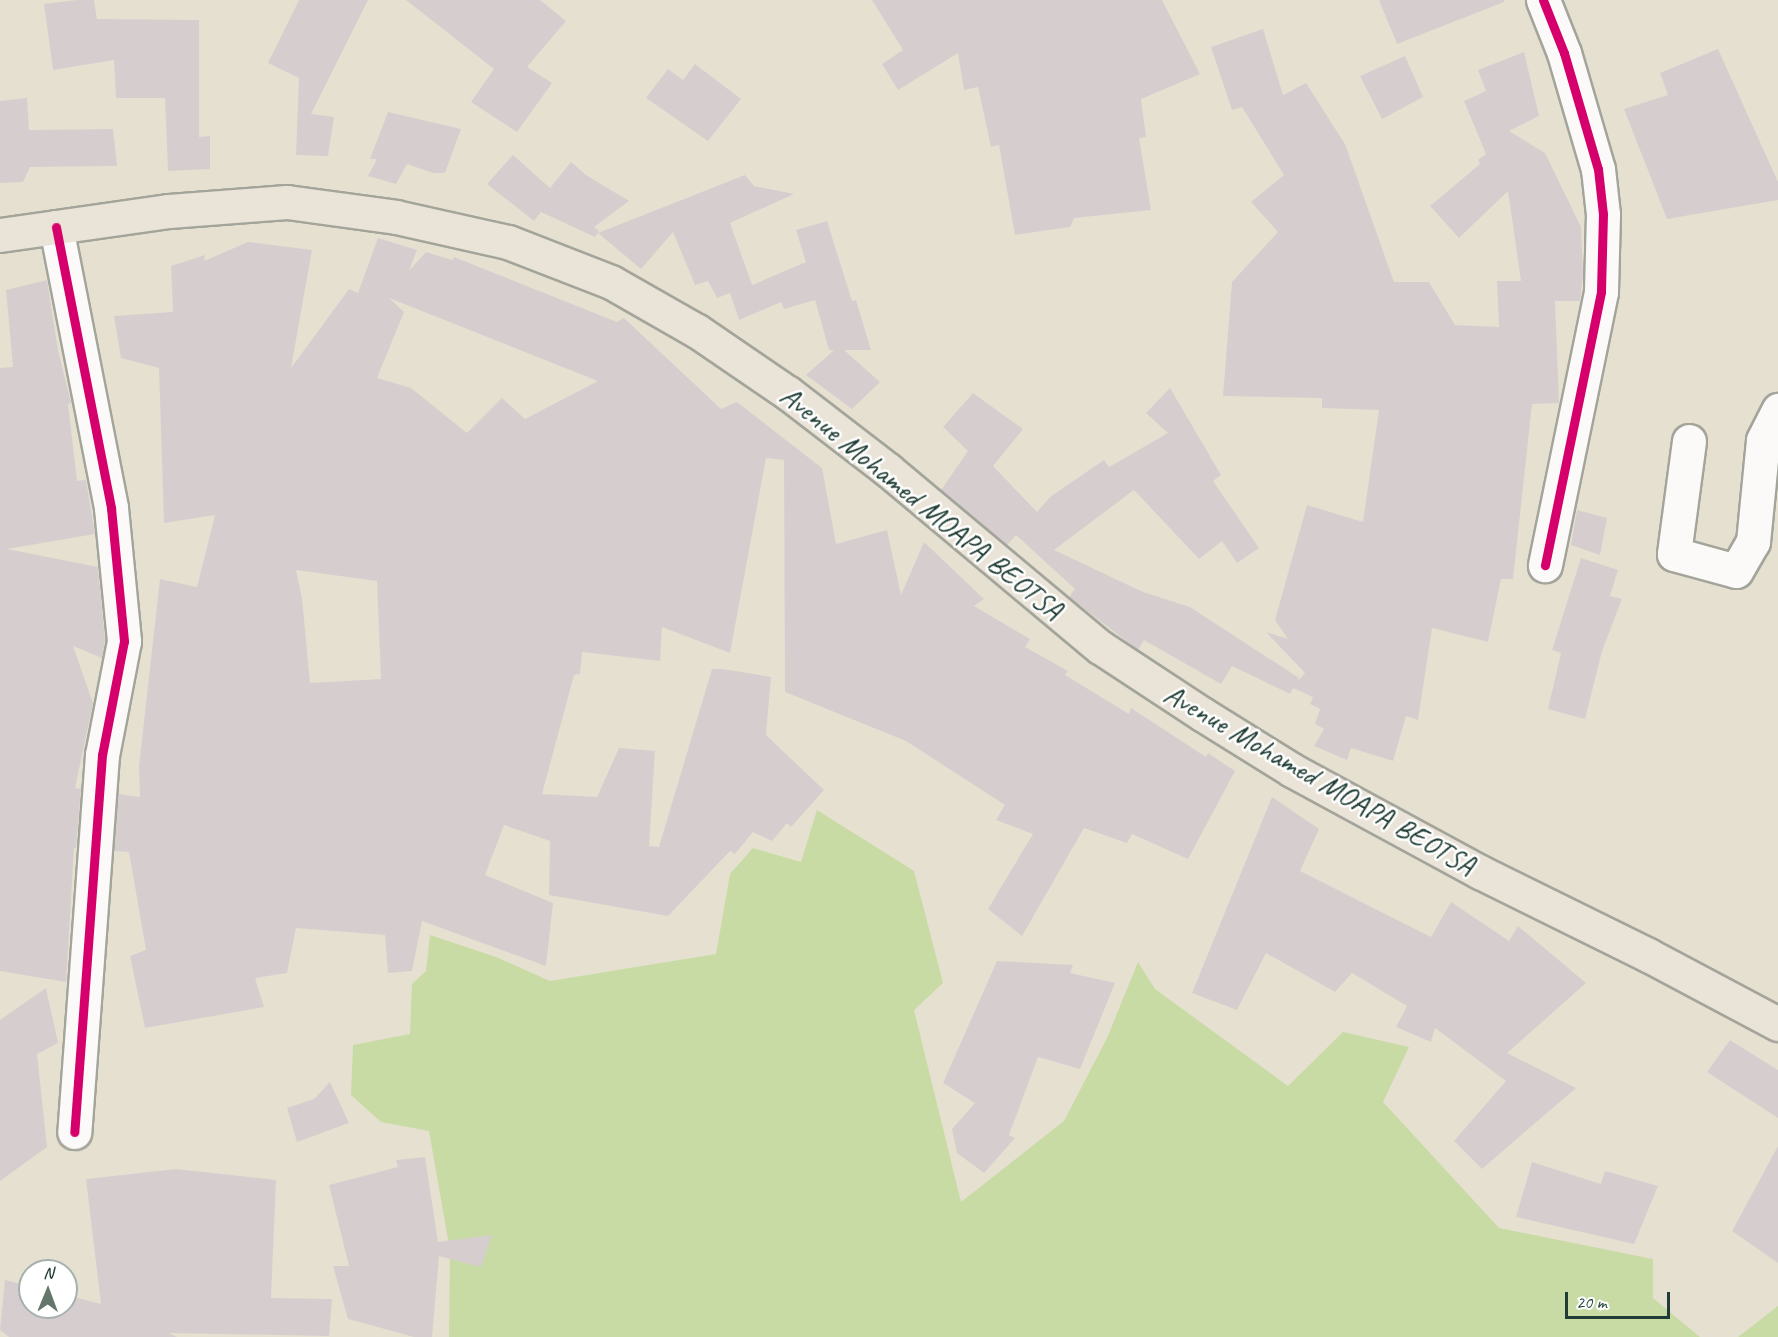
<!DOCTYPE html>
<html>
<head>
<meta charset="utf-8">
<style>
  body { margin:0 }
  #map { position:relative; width:1778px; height:1337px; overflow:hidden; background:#e6e0d1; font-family:Caveat,sans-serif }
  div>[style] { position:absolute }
  .green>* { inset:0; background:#c8dba5 }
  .building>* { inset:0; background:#d6cece }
  .roads { filter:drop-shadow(2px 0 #a3a49a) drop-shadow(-2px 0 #a3a49a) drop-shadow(0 2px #a3a49a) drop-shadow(0 -2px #a3a49a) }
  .minor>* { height:33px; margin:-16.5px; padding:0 16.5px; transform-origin:16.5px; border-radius:16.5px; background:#fbfaf8 }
  .major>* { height:33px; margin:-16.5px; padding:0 16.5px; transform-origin:16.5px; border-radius:16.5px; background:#eae3d7 }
  .cycleway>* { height:9px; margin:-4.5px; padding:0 4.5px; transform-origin:4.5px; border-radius:4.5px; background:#d6006c }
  span { translate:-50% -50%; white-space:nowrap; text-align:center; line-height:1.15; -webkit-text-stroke:5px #fff; paint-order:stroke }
  .street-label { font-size:30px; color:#1f3d34 }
  .north { position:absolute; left:18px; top:1259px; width:60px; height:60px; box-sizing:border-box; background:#fff; border:2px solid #a5b1ae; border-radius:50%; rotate:1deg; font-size:16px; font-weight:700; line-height:24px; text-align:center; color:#1f3d34 }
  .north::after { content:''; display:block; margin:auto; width:21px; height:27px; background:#65766b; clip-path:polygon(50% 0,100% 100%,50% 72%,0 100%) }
  .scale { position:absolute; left:1565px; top:1292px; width:105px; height:27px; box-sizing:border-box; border:3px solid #1f3d34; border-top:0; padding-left:8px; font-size:18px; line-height:21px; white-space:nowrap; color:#1f3d34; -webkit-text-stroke:4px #fff; paint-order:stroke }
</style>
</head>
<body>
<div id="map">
  <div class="green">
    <i style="clip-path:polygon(817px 810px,914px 871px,943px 983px,914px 1010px,961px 1202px,1064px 1121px,1107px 1038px,1138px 962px,1155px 989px,1288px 1086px,1343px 1032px,1409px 1047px,1383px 1102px,1499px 1228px,1653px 1259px,1653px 1298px,1700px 1337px,449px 1337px,450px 1251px,429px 1131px,381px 1122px,351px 1095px,353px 1045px,410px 1034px,412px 984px,426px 971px,430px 935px,496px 957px,550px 981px,716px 954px,730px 874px,753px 848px,801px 862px)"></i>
    <i style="clip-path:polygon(1778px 1306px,1778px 1337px,1738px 1337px)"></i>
  </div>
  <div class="building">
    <i style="clip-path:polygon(77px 0,94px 0,97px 19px,199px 20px,199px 137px,210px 136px,210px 169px,168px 171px,165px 98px,116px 98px,114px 60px,53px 70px,44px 4px)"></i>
    <i style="clip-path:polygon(299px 0,368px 0,311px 114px,334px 117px,328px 156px,296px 155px,299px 78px,268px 63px)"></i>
    <i style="clip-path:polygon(406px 0,540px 0,566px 21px,527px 67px,552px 83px,517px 132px,471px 102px,494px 69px)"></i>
    <i style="clip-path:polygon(872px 0,1162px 0,1200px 74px,1141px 99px,1146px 137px,1139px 138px,1151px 210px,1074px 218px,1070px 227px,1015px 235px,999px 145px,991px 147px,978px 87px,964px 90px,958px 53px,898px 90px,882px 64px,903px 50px)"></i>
    <i style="clip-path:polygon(1379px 0,1504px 0,1504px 2px,1397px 44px)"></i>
    <i style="clip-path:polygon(1263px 29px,1283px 95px,1306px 83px,1345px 144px,1394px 282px,1429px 282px,1455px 325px,1499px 327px,1497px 281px,1521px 281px,1508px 191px,1459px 238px,1430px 206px,1480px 164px,1478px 160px,1486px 154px,1464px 101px,1486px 91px,1478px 70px,1524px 52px,1539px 116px,1509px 131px,1545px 153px,1581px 227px,1583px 274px,1580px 301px,1555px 301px,1559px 403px,1532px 404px,1513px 579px,1501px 579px,1488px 642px,1432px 628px,1418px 720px,1406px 716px,1393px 761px,1351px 748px,1347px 760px,1314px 746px,1324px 729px,1315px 724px,1320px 709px,1310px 704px,1313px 697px,1293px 688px,1290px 694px,1232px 666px,1221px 684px,1144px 640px,1138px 650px,1069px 597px,1075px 589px,1016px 535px,1007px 545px,941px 490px,968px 451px,943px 427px,973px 393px,1023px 429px,993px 466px,1037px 512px,1050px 497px,1104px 460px,1109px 467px,1168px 433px,1146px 413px,1170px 388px,1221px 475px,1213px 481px,1259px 548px,1237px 563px,1222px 541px,1199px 559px,1134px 490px,1054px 550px,1143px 592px,1190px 607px,1299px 678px,1297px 682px,1305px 673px,1266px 632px,1288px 639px,1275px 620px,1307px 505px,1363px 522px,1379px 410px,1322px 408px,1322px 398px,1223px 396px,1232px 282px,1278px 232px,1251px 202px,1284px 175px,1242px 107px,1232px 110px,1211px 47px)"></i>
    <i style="clip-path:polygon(1718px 49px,1778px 182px,1778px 200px,1667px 219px,1624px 109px,1668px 95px,1660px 73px)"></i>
    <i style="clip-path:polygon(1405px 56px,1423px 97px,1382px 119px,1360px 76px)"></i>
    <i style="clip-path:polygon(695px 64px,741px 99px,708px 141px,646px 98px,668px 69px,683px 80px)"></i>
    <i style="clip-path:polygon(27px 98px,29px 130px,113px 129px,117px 166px,30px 167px,23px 182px,0 183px,0 101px)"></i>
    <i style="clip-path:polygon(388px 112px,461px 129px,445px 173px,433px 173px,407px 164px,396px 184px,368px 176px,377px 159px,370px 159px)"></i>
    <i style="clip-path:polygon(513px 155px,550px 188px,571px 162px,586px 175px,629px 201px,594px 227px,599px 231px,595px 237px,541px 212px,534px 221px,487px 184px)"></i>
    <i style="clip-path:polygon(745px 175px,754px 186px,794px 194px,730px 223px,752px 285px,806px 262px,796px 230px,827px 221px,852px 301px,856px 300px,871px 350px,844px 350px,880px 382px,852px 409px,806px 375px,834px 350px,829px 350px,815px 300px,784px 309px,781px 302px,739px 320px,730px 293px,717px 298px,708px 281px,695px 285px,673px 232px,641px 269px,598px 233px)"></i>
    <i style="clip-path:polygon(evenodd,378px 238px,417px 250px,409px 271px,426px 252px,452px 260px,454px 257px,617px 322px,624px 318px,721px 409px,737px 402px,822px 468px,836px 544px,887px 530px,901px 595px,924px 542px,984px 599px,974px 606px,1030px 639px,1025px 647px,1068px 671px,1065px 675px,1129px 714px,1131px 708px,1206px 757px,1208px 753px,1235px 771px,1188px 859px,1132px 834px,1127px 843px,1084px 828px,1022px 936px,988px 909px,1033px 834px,996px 820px,1005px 805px,906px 741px,785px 692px,784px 460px,766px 458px,730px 653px,662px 627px,660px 661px,582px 652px,580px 674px,574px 675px,542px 794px,597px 797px,619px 748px,655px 751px,649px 846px,659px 847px,712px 669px,723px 669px,771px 677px,766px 735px,824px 790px,791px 827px,787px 823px,772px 841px,753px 832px,735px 854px,730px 851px,668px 916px,549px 895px,550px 841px,504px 825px,485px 875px,553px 903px,546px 966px,422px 921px,412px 971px,388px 973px,385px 935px,296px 928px,287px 973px,255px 978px,264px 1007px,145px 1028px,130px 956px,146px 950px,129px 852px,114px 851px,118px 794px,140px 797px,139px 766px,160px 579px,197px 587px,215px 515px,164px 523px,159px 368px,121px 358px,114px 316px,173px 312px,171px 266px,205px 255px,204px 261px,248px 242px,312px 250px,291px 368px,349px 289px,358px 293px,378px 238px,389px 298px,560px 366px,598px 381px,525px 419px,502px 398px,467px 433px,411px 388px,377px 378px,404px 312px,389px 298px,378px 238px,296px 570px,377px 581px,381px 679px,310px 683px,302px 598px,296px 570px)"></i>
    <i style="clip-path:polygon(47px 280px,58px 350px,71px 403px,68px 404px,77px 481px,86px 480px,95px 534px,7px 549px,98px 567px,105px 640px,102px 658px,73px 646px,93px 703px,75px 788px,81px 789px,76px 848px,74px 848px,66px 982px,0 971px,0 368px,13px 367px,6px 290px)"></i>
    <i style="clip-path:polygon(1577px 510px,1607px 518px,1600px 555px,1571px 545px)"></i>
    <i style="clip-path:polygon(1581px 558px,1618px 570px,1610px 596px,1622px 599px,1602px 651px,1585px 719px,1548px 709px,1561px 653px,1552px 650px)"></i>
    <i style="clip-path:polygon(1272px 797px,1319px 829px,1300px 871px,1431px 937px,1451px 902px,1509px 941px,1518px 926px,1586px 983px,1507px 1053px,1576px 1088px,1482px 1169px,1454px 1141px,1506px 1081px,1435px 1028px,1431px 1042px,1396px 1027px,1407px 1006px,1352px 973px,1335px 992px,1266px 953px,1237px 1010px,1192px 993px)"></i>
    <i style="clip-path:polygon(997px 961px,1073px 965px,1070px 973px,1115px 983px,1080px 1069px,1038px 1057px,1009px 1135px,1015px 1138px,984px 1173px,957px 1153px,952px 1129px,975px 1103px,943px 1083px)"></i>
    <i style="clip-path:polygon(46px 988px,58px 1043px,37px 1054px,47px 1147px,0 1181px,0 1020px)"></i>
    <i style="clip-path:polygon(1730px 1040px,1778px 1070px,1778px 1118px,1707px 1072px)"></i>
    <i style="clip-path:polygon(330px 1082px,349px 1123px,297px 1142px,287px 1108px,314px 1099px)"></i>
    <i style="clip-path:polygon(1778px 1146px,1778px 1263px,1732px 1231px)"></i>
    <i style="clip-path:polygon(425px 1157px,438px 1242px,492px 1235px,481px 1267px,439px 1256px,432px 1337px,414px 1337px,348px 1319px,333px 1266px,349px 1266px,329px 1185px,398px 1167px,396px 1160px)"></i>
    <i style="clip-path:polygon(1532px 1162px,1601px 1184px,1605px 1171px,1658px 1186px,1634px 1244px,1516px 1217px)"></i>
    <i style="clip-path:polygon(176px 1169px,276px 1180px,271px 1298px,332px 1299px,329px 1336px,169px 1333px,177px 1337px,9px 1337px,0 1330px,5px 1280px,30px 1286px,30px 1307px,66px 1307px,66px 1295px,101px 1304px,86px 1179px)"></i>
  </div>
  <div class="roads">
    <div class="minor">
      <i style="left:1543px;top:0;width:57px;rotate:68.4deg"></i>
      <i style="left:1564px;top:53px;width:121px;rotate:73.7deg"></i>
      <i style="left:1598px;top:169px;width:45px;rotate:83.7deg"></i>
      <i style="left:1603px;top:214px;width:78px;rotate:91.5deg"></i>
      <i style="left:1601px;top:292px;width:279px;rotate:101.6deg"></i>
      <i style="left:56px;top:227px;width:286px;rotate:78.9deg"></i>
      <i style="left:111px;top:508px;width:134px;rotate:84.4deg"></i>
      <i style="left:124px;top:641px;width:116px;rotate:100.9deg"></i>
      <i style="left:102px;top:755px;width:378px;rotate:94.2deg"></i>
      <i style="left:1689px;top:441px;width:114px;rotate:97.6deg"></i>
      <i style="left:1674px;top:554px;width:64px;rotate:15.3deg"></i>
      <i style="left:1736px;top:571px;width:34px;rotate:-60deg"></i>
      <i style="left:1753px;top:542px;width:102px;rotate:-84.4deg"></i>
      <i style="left:1763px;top:440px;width:34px;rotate:-63deg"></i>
    </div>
    <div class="major">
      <i style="left:0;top:235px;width:171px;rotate:-8.1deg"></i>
      <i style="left:169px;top:211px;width:118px;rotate:-4.4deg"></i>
      <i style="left:287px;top:202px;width:110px;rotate:7.8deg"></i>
      <i style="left:396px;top:217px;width:115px;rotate:12.6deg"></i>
      <i style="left:508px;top:242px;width:110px;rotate:21.2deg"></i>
      <i style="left:611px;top:282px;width:99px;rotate:29.7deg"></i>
      <i style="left:697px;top:331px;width:110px;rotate:34.3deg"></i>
      <i style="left:788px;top:393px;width:126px;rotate:37.6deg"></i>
      <i style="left:888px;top:470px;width:276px;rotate:39.9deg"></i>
      <i style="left:1100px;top:647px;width:122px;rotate:33.3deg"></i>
      <i style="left:1202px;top:714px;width:106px;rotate:31.9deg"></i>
      <i style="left:1292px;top:770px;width:214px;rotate:28.5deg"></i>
      <i style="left:1480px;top:872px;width:187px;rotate:26.3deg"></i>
      <i style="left:1648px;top:955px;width:147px;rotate:28deg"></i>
    </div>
  </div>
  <div class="cycleway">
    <i style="left:1543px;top:0;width:57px;rotate:68.4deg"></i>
    <i style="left:1564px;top:53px;width:121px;rotate:73.7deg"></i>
    <i style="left:1598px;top:169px;width:45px;rotate:83.7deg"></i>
    <i style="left:1603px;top:214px;width:78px;rotate:91.5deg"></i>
    <i style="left:1601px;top:292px;width:279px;rotate:101.6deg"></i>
    <i style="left:56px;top:227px;width:286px;rotate:78.9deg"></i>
    <i style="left:111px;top:508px;width:134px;rotate:84.4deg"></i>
    <i style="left:124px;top:641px;width:116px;rotate:100.9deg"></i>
    <i style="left:102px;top:755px;width:378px;rotate:94.2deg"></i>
  </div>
  <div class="street-label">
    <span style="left:922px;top:502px;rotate:39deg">Avenue Mohamed MOAPA BEOTSA</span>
    <span style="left:1320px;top:779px;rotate:30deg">Avenue Mohamed MOAPA BEOTSA</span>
  </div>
  <div class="north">N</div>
  <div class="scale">20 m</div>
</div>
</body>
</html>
